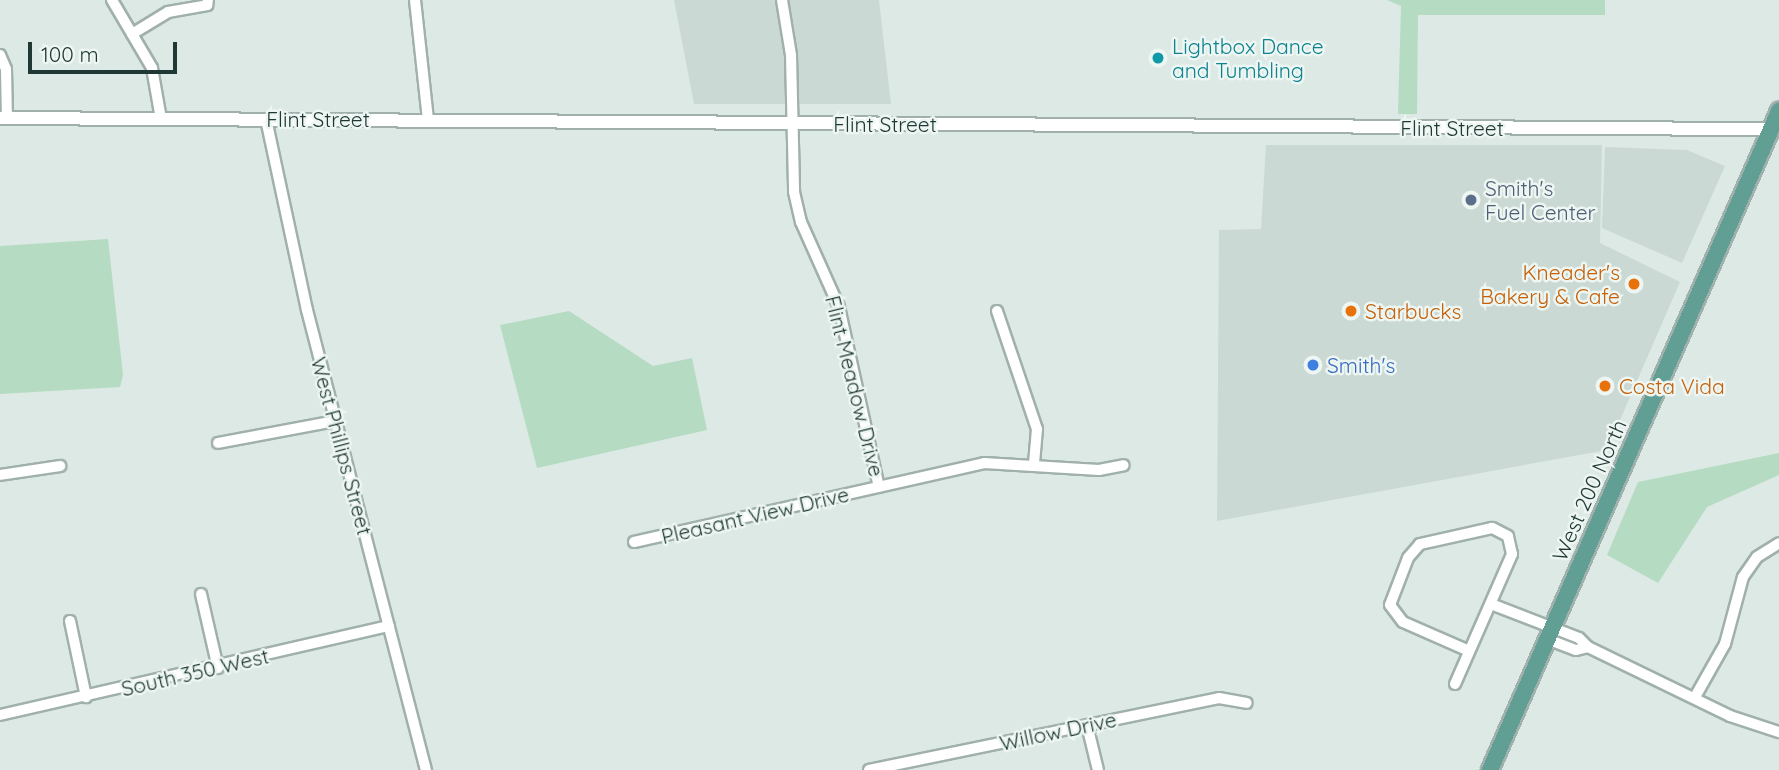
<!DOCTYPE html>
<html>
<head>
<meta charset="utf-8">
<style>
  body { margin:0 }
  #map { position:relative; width:1779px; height:770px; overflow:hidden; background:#dde9e5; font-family:Quicksand,sans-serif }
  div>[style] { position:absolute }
  .built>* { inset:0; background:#cbd9d4 }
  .green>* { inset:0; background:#b5dbc2 }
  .roads { filter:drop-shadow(2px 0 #a0b0ac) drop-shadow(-2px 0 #a0b0ac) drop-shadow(0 2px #a0b0ac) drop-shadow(0 -2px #a0b0ac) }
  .minor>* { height:10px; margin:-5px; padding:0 5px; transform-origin:5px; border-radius:5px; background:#fff }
  .tertiary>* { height:12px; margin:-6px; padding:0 6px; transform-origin:6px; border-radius:6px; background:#fff }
  .primary>* { height:16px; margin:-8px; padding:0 8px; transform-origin:8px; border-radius:8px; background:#619f94 }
  .dots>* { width:19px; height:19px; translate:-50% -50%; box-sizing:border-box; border:4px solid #edf6f2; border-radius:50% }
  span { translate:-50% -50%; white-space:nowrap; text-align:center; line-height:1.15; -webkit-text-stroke:5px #edf6f2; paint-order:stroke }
  .culture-label { font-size:21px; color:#0d838f }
  .left { translate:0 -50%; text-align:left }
  .street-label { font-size:21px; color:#1f3833 }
  .service-label { font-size:21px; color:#4e5e75 }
  .food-label { font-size:21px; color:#c56008 }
  .right { translate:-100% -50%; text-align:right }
  .shop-label { font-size:21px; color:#366cbe }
  .scale { position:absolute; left:28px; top:42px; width:149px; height:32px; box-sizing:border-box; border:4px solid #1f3833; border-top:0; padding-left:9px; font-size:21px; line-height:24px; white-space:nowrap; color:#1f3833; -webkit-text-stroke:5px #edf6f2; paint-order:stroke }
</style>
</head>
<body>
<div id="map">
  <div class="built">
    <i style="clip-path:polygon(674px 0,879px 0,891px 104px,694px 104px)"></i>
    <i style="clip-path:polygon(1266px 145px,1602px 145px,1600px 243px,1680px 282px,1607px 450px,1217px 521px,1219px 230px,1261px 229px)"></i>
    <i style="clip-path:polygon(1605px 147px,1687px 150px,1725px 166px,1682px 263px,1602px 228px)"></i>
  </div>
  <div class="green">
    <i style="clip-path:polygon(1387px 0,1605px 0,1605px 15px,1418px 15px,1417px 114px,1398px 114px,1401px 6px)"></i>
    <i style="clip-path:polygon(108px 239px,123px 375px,120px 387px,0 394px,0 246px)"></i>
    <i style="clip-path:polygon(569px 311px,653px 366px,692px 358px,707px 430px,537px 468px,500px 325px)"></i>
    <i style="clip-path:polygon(1779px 453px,1779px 475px,1707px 507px,1658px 583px,1607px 555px,1638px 482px)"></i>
  </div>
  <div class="roads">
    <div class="minor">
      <i style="left:112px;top:0;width:79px;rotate:59.5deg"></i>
      <i style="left:152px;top:68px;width:52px;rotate:80deg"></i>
      <i style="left:415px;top:0;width:121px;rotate:83.8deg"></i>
      <i style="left:782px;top:0;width:56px;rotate:80.7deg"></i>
      <i style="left:791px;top:55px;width:137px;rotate:88.7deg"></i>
      <i style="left:794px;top:192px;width:31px;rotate:77deg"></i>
      <i style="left:801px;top:222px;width:93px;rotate:65.9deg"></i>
      <i style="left:839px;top:307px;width:184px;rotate:77.5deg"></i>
      <i style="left:132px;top:34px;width:42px;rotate:-31.4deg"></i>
      <i style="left:168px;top:12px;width:40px;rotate:-10deg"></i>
      <i style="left:207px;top:5px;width:5px;rotate:-79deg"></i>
      <i style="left:0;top:55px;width:15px;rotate:67deg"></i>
      <i style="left:6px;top:69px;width:50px;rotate:88.9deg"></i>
      <i style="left:266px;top:119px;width:195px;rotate:77.9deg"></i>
      <i style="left:307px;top:310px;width:475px;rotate:75.5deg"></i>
      <i style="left:997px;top:311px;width:125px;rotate:71.3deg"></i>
      <i style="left:1037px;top:429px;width:34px;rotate:95deg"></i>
      <i style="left:218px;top:443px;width:119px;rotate:-10.6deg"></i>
      <i style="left:0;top:475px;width:61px;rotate:-8.5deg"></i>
      <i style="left:634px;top:542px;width:359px;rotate:-12.7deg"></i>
      <i style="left:984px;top:463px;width:115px;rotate:3.5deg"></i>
      <i style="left:1099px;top:470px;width:25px;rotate:-11deg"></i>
      <i style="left:201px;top:594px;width:76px;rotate:77.1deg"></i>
      <i style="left:1491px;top:604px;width:94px;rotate:21.1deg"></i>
      <i style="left:1579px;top:638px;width:13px;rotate:45deg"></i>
      <i style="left:1588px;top:647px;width:158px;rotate:25.9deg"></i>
      <i style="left:1730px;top:716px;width:52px;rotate:18.1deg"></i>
      <i style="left:70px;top:621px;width:78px;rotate:78.1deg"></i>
      <i style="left:1547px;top:639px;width:31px;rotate:21deg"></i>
      <i style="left:1576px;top:650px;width:12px;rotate:-14deg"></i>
      <i style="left:1455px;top:684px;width:142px;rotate:-66.3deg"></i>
      <i style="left:1512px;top:554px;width:18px;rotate:-103deg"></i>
      <i style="left:1508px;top:536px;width:18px;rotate:-153deg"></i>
      <i style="left:1492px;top:528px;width:74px;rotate:167.5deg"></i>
      <i style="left:1420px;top:544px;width:18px;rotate:131deg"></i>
      <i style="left:1408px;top:558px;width:50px;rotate:111deg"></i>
      <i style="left:1390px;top:605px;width:21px;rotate:53deg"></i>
      <i style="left:1403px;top:622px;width:72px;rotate:23.7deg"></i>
      <i style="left:1695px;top:697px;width:61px;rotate:-60.5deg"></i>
      <i style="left:1725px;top:644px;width:69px;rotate:-75deg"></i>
      <i style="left:1743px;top:577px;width:24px;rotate:-55deg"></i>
      <i style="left:1757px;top:557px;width:26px;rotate:-32deg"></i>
      <i style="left:0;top:715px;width:399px;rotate:-12.9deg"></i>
      <i style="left:1087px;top:725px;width:46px;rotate:76.3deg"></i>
      <i style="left:869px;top:770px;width:357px;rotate:-11.6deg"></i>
      <i style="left:1219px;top:698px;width:28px;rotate:10deg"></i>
    </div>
    <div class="tertiary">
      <i style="left:0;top:118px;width:1771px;rotate:0.36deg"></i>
    </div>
    <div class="primary">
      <i style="left:1490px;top:770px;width:720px;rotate:-66.32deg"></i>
    </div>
  </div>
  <div class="dots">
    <i style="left:1158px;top:58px;background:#0f9aa8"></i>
    <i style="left:1471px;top:200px;background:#5c6f8a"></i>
    <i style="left:1634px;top:284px;background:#e8710a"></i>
    <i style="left:1351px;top:311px;background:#e8710a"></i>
    <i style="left:1313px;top:365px;background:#3f7fe0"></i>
    <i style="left:1605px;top:386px;background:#e8710a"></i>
  </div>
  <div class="culture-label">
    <span class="left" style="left:1172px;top:58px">Lightbox Dance<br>and Tumbling</span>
  </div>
  <div class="street-label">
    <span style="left:318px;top:119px">Flint Street</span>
    <span style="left:885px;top:124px">Flint Street</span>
    <span style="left:1452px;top:128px">Flint Street</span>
    <span style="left:855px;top:386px;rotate:76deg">Flint Meadow Drive</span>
    <span style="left:342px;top:446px;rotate:75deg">West Phillips Street</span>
    <span style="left:1589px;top:490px;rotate:-66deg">West 200 North</span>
    <span style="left:755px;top:515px;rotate:-13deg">Pleasant View Drive</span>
    <span style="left:195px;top:672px;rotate:-13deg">South 350 West</span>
    <span style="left:1058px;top:731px;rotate:-12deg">Willow Drive</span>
  </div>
  <div class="service-label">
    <span class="left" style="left:1485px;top:200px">Smith's<br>Fuel Center</span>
  </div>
  <div class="food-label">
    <span class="right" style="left:1620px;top:284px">Kneader's<br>Bakery &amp; Cafe</span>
    <span class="left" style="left:1365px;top:311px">Starbucks</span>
    <span class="left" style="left:1619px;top:386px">Costa Vida</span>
  </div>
  <div class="shop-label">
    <span class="left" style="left:1327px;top:365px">Smith's</span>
  </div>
  <div class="scale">100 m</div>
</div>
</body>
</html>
